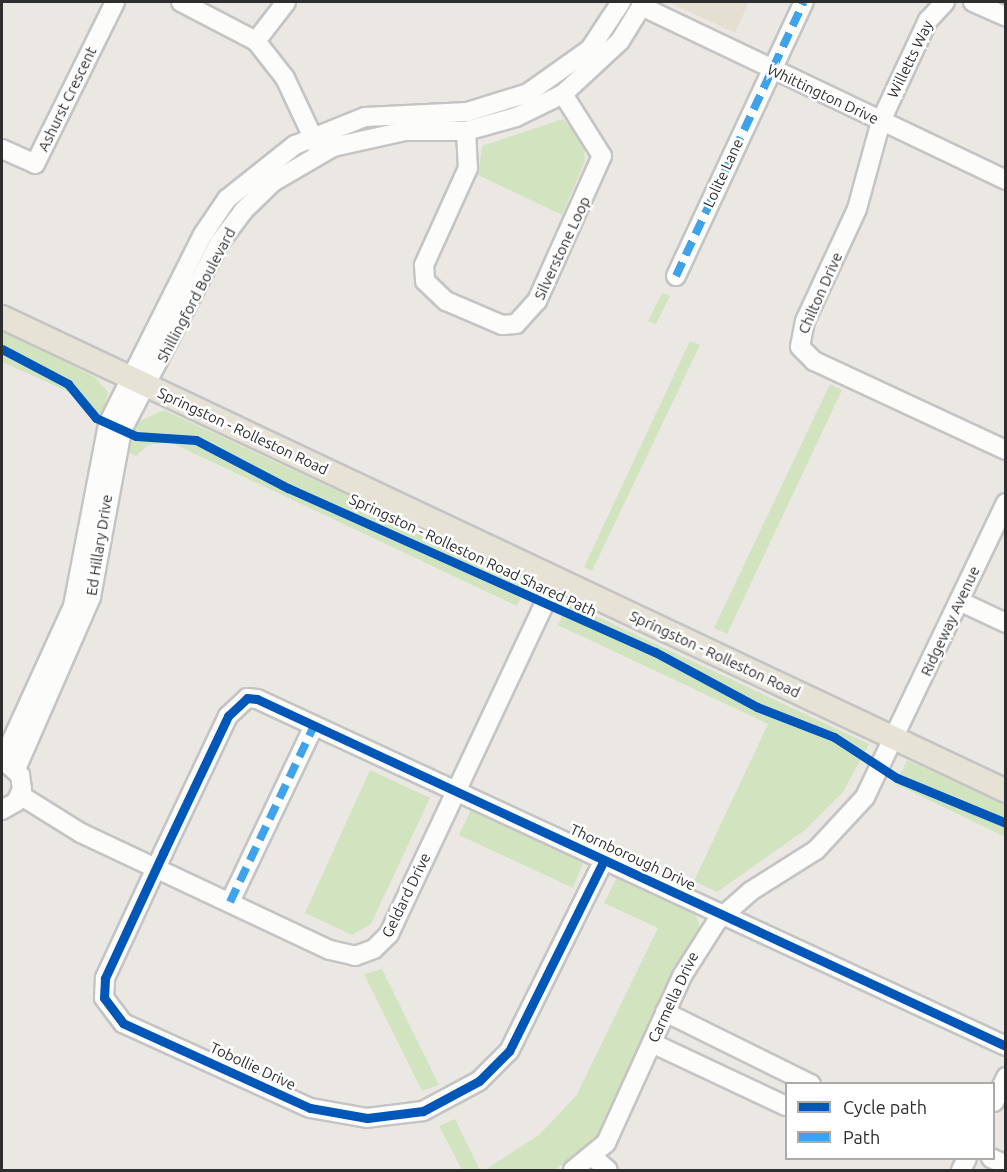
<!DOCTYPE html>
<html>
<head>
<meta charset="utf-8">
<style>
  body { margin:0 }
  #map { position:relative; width:1007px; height:1172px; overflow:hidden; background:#ebe8e4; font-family:Ubuntu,sans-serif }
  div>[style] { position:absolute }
  .education>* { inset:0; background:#e5ded3 }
  .green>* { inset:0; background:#d1e4bf }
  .roads { filter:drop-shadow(2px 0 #c5c4c4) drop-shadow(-2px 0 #c5c4c4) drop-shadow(0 2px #c5c4c4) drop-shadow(0 -2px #c5c4c4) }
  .minor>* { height:18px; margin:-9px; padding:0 9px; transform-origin:9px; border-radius:9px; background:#fcfcfb }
  .major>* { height:22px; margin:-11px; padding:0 11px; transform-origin:11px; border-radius:11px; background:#e7e2d6 }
  .quiet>* { height:8px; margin-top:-4px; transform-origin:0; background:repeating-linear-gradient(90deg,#3ea3eb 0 15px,transparent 0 23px) }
  .cycleway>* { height:9px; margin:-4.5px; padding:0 4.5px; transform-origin:4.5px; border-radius:4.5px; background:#0057b8 }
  span { translate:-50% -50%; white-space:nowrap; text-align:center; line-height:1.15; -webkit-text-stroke:5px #fff; paint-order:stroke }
  .street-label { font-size:15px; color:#2e2e2e }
  .frame { position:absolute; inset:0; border:3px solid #2e2e2e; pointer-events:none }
  .legend { position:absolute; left:785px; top:1082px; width:210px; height:78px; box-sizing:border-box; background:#fff; border:2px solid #ababab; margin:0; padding:8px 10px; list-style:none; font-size:18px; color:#2e2e2e }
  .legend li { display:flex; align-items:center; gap:12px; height:30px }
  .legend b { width:30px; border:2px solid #ababab }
</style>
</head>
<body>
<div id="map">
  <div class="education">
    <i style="clip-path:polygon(668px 2px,749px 2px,735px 33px)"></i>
  </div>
  <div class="green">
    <i style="clip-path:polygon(563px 119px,584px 144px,585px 161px,562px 215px,478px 175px,482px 146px)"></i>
    <i style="clip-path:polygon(662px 293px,670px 296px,656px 324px,648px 321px)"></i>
    <i style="clip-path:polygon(2px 331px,95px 377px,108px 392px,103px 417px,69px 392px,2px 362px)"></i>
    <i style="clip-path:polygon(690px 341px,700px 345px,592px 571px,584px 567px)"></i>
    <i style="clip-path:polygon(830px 384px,842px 390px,727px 634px,714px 628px)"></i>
    <i style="clip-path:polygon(164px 410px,529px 580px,517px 606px,170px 442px,148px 445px,136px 456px,125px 451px,135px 423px)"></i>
    <i style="clip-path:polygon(568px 603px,869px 744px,843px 792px,805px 830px,717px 892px,694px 881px,768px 724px,558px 625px)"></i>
    <i style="clip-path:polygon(907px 760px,1005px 805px,1005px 837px,896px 784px)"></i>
    <i style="clip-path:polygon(370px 770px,430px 798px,371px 924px,352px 935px,305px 913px)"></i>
    <i style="clip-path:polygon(471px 809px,584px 861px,573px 888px,459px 835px)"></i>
    <i style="clip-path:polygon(617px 877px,694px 911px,700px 926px,680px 959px,599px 1138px,555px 1170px,485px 1170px,539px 1135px,576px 1096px,658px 928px,604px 903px)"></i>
    <i style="clip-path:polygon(382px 969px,439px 1085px,422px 1091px,364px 974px)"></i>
    <i style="clip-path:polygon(455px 1119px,480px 1170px,462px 1170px,439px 1126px)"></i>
  </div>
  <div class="roads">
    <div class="minor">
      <i style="left:181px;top:2px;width:85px;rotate:27.5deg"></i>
      <i style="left:256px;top:41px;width:47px;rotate:51.9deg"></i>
      <i style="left:285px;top:78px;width:75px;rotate:64.8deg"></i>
      <i style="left:945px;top:2px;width:25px;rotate:133deg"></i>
      <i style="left:928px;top:20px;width:111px;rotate:115deg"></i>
      <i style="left:881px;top:121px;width:91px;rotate:105.3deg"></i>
      <i style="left:857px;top:209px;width:123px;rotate:114.9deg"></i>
      <i style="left:805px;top:321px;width:26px;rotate:101deg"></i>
      <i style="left:800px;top:347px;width:20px;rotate:45deg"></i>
      <i style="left:814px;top:361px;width:212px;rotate:24.9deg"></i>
      <i style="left:973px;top:2px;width:36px;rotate:24deg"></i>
      <i style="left:641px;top:6px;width:404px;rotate:25.5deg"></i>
      <i style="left:256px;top:41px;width:49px;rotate:-52.4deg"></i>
      <i style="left:466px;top:131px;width:37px;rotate:87deg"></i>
      <i style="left:468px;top:168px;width:107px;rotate:114.4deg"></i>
      <i style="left:424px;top:265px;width:16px;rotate:86deg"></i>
      <i style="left:425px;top:281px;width:29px;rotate:44deg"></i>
      <i style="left:446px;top:301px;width:61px;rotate:23.2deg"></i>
      <i style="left:502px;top:325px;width:14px;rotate:-4deg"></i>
      <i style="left:516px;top:324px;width:31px;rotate:-48deg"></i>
      <i style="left:537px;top:301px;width:159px;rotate:-65.9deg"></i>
      <i style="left:602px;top:156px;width:73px;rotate:-122.2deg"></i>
      <i style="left:2px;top:149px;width:36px;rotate:24deg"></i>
      <i style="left:35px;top:164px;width:181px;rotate:-63.7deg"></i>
      <i style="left:676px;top:276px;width:302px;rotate:-65deg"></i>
      <i style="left:959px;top:601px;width:52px;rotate:25.1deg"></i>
      <i style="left:2px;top:762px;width:171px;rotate:-65.5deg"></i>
      <i style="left:73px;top:606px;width:185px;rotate:-79.1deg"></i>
      <i style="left:108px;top:424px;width:210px;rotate:-63.4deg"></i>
      <i style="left:202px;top:236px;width:45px;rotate:-56deg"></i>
      <i style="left:227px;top:199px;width:87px;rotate:-38.5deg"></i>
      <i style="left:295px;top:145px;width:75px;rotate:-21.8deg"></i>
      <i style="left:365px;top:117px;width:102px;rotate:-2.8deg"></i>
      <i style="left:467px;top:112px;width:64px;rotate:-17.3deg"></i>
      <i style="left:528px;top:93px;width:76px;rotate:-35.4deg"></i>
      <i style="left:590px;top:49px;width:56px;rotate:-56.6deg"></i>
      <i style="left:16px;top:769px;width:188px;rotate:-66.4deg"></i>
      <i style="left:91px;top:597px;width:170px;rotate:-79.5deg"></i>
      <i style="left:122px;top:430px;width:212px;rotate:-62.5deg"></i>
      <i style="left:220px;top:242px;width:39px;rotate:-53deg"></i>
      <i style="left:243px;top:211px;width:42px;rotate:-44deg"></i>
      <i style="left:273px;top:182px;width:69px;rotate:-30.3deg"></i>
      <i style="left:333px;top:147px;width:74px;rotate:-12.5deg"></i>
      <i style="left:405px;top:131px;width:61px"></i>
      <i style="left:466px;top:131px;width:52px;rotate:-15.6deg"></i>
      <i style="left:516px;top:117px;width:52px;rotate:-26.1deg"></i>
      <i style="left:563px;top:94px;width:78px;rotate:-42.9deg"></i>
      <i style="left:620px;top:41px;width:46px;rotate:-58.4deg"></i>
      <i style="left:20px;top:795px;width:72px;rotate:31.9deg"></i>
      <i style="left:81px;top:833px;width:275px;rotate:25.2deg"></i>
      <i style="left:330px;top:950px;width:26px;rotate:13deg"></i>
      <i style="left:355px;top:956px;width:20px;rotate:-20deg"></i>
      <i style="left:374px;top:949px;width:21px;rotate:-45deg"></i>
      <i style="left:389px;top:934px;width:392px;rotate:-64.8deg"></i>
      <i style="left:2px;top:810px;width:16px;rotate:-30deg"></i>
      <i style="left:16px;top:802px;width:14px;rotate:-65deg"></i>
      <i style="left:22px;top:789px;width:14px;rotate:-98deg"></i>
      <i style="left:20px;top:775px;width:18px;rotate:-139deg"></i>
      <i style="left:604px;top:860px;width:213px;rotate:116.4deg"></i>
      <i style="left:509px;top:1051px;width:42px;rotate:135deg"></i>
      <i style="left:479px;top:1081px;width:64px;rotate:151.8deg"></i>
      <i style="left:423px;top:1111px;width:56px;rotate:172.9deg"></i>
      <i style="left:367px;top:1118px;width:58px;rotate:-170deg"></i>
      <i style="left:310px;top:1108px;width:205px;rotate:-155.6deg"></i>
      <i style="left:123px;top:1023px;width:31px;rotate:-127deg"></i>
      <i style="left:104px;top:998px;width:20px;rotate:-87deg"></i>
      <i style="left:105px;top:978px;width:138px;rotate:-65.1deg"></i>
      <i style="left:163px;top:853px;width:152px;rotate:-64.6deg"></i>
      <i style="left:228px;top:716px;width:26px;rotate:-43deg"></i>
      <i style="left:247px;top:698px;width:10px;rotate:6deg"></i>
      <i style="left:257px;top:699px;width:825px;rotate:24.86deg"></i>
      <i style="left:230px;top:902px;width:195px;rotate:-64.5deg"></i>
      <i style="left:665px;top:1012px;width:163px;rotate:26.3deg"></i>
      <i style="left:652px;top:1043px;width:148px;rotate:25.2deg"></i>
      <i style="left:994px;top:1102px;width:28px;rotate:-64deg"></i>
      <i style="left:594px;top:1158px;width:18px;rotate:41deg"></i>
      <i style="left:991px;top:1158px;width:17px;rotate:25deg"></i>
      <i style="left:573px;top:1170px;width:43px;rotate:-39.3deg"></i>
      <i style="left:606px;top:1143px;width:183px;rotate:-65.5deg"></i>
      <i style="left:682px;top:976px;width:65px;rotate:-57.5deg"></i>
      <i style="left:717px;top:921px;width:45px;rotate:-41.4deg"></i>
      <i style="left:751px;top:891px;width:77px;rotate:-32.2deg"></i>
      <i style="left:816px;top:850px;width:72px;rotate:-47.2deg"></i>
      <i style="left:865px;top:797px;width:326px;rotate:-64.4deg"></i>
      <i style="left:961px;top:1170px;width:13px;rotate:-63deg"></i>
    </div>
    <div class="major">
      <i style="left:2px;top:317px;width:1110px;rotate:25.27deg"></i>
    </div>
  </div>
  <div class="quiet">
    <i style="left:676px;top:276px;width:302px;rotate:-65deg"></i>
    <i style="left:230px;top:902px;width:195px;rotate:-64.5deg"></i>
  </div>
  <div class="cycleway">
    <i style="left:2px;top:349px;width:75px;rotate:27.9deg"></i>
    <i style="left:68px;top:384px;width:44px;rotate:50.5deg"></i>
    <i style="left:96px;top:418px;width:44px;rotate:24.2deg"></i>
    <i style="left:136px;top:436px;width:60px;rotate:3.8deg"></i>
    <i style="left:196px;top:440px;width:104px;rotate:27.6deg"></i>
    <i style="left:288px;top:488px;width:402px;rotate:24.1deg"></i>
    <i style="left:655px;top:652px;width:116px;rotate:28.3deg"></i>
    <i style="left:757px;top:707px;width:83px;rotate:21.3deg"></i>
    <i style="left:834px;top:737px;width:75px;rotate:33.1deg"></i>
    <i style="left:897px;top:778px;width:118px;rotate:22.4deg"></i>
    <i style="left:604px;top:860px;width:213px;rotate:116.4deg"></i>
    <i style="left:509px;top:1051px;width:42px;rotate:135deg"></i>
    <i style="left:479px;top:1081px;width:64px;rotate:151.8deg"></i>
    <i style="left:423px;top:1111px;width:56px;rotate:172.9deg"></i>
    <i style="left:367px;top:1118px;width:58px;rotate:-170deg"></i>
    <i style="left:310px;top:1108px;width:205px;rotate:-155.6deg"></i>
    <i style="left:123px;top:1023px;width:31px;rotate:-127deg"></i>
    <i style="left:104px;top:998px;width:20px;rotate:-87deg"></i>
    <i style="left:105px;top:978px;width:138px;rotate:-65.1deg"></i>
    <i style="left:163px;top:853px;width:152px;rotate:-64.6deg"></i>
    <i style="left:228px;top:716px;width:26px;rotate:-43deg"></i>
    <i style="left:247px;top:698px;width:10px;rotate:6deg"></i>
    <i style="left:257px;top:699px;width:825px;rotate:24.86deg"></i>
  </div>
  <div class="street-label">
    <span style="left:910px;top:59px;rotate:-64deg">Willetts Way</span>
    <span style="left:823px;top:94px;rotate:25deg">Whittington Drive</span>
    <span style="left:67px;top:99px;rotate:-64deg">Ashurst Crescent</span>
    <span style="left:723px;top:173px;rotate:-65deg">Lolite Lane</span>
    <span style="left:562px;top:248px;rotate:-65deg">Silverstone Loop</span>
    <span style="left:820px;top:293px;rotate:-66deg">Chilton Drive</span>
    <span style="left:196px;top:295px;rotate:-62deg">Shillingford Boulevard</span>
    <span style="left:243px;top:431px;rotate:25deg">Springston - Rolleston Road</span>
    <span style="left:99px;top:545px;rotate:-81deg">Ed Hillary Drive</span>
    <span style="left:473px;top:555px;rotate:25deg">Springston - Rolleston Road Shared Path</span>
    <span style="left:950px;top:621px;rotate:-65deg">Ridgeway Avenue</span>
    <span style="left:715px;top:654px;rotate:25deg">Springston - Rolleston Road</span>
    <span style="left:633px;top:857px;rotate:25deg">Thornborough Drive</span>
    <span style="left:406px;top:895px;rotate:-64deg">Geldard Drive</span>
    <span style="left:673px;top:997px;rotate:-65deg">Carmella Drive</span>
    <span style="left:253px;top:1066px;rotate:25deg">Tobollie Drive</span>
  </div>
  <div class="frame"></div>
  <ul class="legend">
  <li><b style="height:8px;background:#0057b8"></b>Cycle path</li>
  <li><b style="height:8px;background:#3ea3eb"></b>Path</li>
  </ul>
</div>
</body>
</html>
